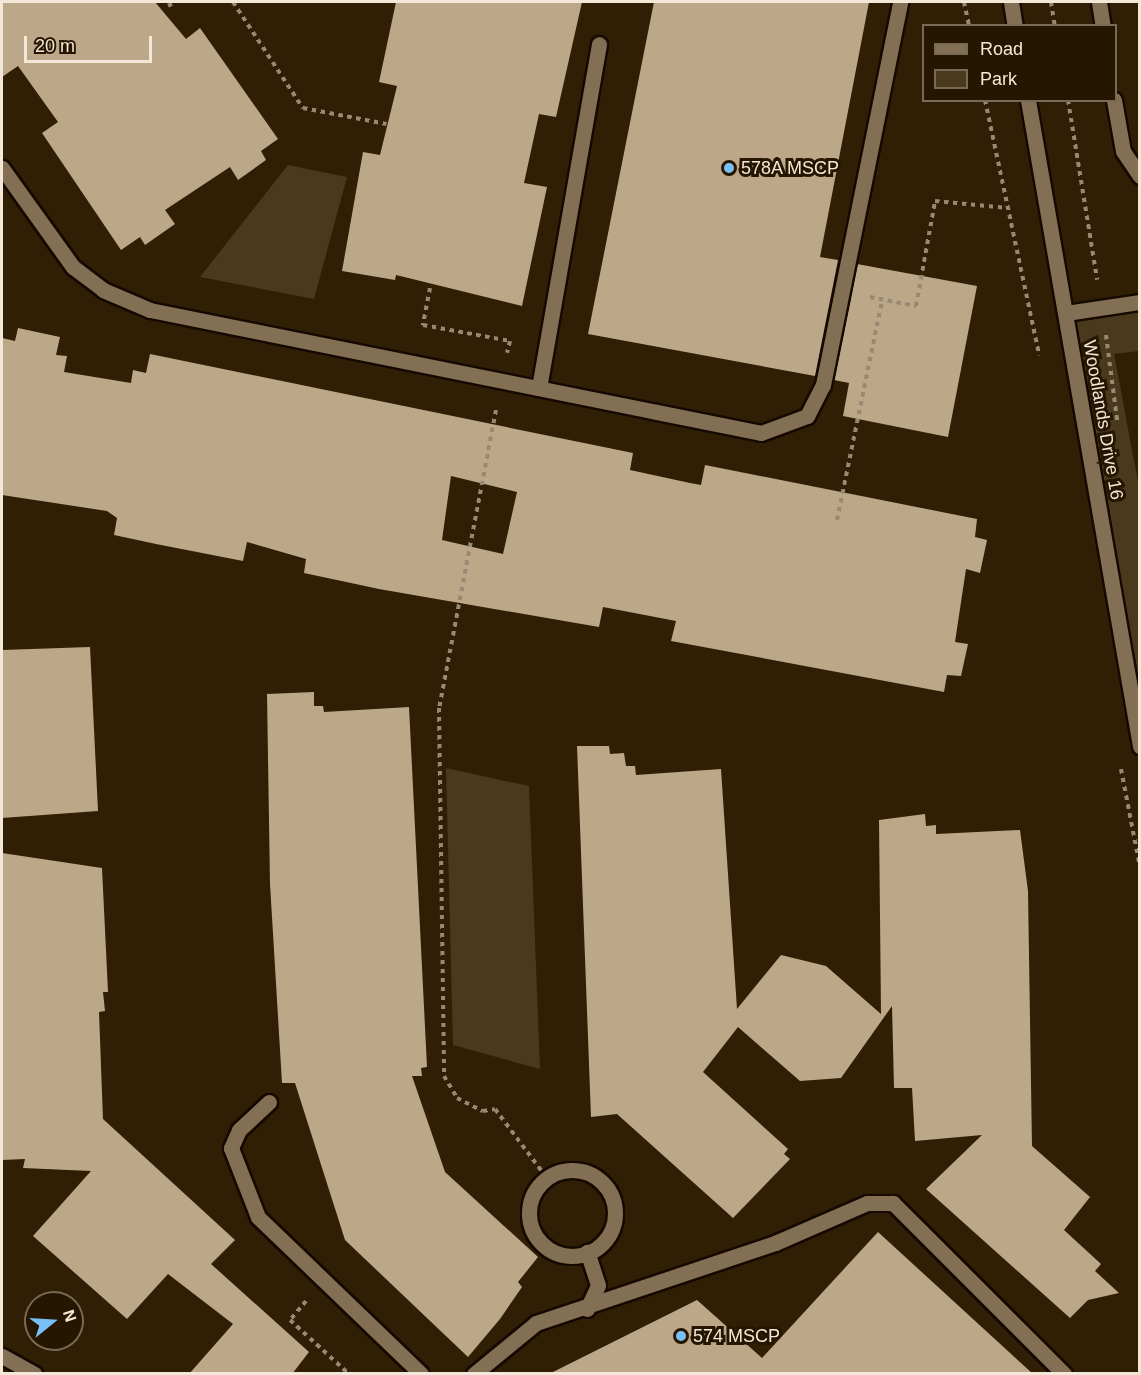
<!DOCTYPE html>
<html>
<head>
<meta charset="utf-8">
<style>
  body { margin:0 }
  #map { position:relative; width:1141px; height:1375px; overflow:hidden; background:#301f04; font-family:Helvetica,sans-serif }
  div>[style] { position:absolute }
  .green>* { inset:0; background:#4b391e }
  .building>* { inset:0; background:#bca789 }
  .path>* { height:4px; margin-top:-2px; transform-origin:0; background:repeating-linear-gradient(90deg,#978974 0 4.5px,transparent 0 9px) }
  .roads { filter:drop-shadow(2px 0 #160900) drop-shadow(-2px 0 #160900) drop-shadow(0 2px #160900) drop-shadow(0 -2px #160900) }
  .minor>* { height:15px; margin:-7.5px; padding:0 7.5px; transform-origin:7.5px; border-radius:7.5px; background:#836f53 }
  .minor>.ring { margin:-7.5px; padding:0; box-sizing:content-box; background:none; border:15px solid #836f53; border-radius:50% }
  .dots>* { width:16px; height:16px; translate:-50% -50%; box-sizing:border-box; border:3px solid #261600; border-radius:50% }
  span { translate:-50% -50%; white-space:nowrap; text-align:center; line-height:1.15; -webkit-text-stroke:6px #261600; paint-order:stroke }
  .poi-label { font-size:18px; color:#f3e7d8 }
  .left { translate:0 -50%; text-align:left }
  .street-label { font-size:18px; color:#f3e7d8 }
  .frame { position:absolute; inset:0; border:3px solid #f3e7d8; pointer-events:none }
  .legend { position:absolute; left:922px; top:24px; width:195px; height:78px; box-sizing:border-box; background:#261600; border:2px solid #786a56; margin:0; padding:8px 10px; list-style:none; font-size:18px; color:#f3e7d8 }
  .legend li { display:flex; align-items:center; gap:12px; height:30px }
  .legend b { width:30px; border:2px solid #786a56 }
  .north { position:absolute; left:24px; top:1291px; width:60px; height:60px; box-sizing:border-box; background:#261600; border:2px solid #786a56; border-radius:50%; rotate:72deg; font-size:16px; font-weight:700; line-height:24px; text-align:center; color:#f3e7d8 }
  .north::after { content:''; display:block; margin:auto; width:21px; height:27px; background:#79bff8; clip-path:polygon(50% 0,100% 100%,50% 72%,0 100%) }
  .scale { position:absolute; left:24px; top:36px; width:128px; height:27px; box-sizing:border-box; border:3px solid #f3e7d8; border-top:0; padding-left:8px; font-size:18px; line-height:21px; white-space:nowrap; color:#f3e7d8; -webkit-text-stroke:4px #261600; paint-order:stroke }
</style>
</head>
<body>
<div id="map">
  <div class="green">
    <i style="clip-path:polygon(288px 165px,347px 177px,314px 299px,200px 277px)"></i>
    <i style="clip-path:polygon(1139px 303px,1139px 351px,1114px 354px,1139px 487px,1139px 719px,1066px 313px)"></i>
    <i style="clip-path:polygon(446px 768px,529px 786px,540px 1069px,453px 1045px)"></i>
  </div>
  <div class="building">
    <i style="clip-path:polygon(2px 2px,155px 2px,186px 39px,200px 28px,278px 139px,261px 151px,266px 160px,238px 180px,230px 167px,165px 210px,175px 224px,145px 245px,140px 237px,121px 250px,42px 133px,58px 122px,18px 66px,2px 77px)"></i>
    <i style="clip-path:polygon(396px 2px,582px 2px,556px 117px,539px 114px,524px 183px,547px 187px,522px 306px,396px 275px,395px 280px,342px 271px,363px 152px,380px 155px,397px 86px,379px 82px)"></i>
    <i style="clip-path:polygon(654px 2px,869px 2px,820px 257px,838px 260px,815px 376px,588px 334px)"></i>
    <i style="clip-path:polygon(857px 264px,977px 286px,948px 437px,843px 416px,849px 383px,834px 380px)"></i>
    <i style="clip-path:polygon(evenodd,18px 328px,60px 337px,56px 355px,67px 356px,64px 372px,131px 383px,133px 370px,146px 373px,150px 354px,633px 453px,630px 470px,690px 483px,701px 485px,705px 465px,977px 519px,975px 537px,987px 540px,980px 573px,966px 569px,955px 642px,968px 644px,961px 676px,947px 675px,944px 692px,671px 641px,676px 621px,603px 607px,599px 627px,379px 589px,304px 573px,306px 559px,247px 542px,243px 561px,156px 544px,114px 535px,117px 518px,107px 511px,2px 495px,2px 338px,15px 341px,18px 328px,451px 476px,517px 492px,503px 554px,442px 540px,451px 476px)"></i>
    <i style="clip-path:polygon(90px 647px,98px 811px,2px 818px,2px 650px)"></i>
    <i style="clip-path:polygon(314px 692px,314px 706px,323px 706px,324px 712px,409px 707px,427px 1067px,421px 1068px,422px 1076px,412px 1076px,445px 1172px,538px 1257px,518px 1282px,522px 1287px,500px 1319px,468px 1357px,345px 1240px,295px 1083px,282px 1083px,270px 884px,267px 694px)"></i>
    <i style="clip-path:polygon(577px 746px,609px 746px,610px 754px,624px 753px,626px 766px,635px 766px,636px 775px,721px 769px,737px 1009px,781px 955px,826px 966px,881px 1014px,879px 820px,925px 814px,926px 826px,936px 825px,936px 834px,1020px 830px,1028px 891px,1032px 1146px,1090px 1197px,1064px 1230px,1101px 1264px,1095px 1271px,1119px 1293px,1088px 1300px,1070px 1318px,926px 1189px,982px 1135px,915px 1141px,912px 1088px,894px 1088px,892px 1006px,841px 1078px,800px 1081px,738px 1027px,703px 1072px,788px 1149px,784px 1154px,790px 1159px,733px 1218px,617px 1114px,591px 1117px)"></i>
    <i style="clip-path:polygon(2px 853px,102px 868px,108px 992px,103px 992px,105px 1011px,99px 1012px,103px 1119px,235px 1240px,211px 1264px,309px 1352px,292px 1374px,189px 1374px,233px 1324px,168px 1274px,127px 1319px,33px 1236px,91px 1171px,23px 1168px,25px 1159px,2px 1160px)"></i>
    <i style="clip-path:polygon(878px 1232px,1033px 1374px,549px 1374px,697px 1300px,762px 1358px)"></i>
  </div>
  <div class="path">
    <i style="left:233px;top:2px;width:127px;rotate:56.6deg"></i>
    <i style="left:303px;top:108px;width:85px;rotate:10.9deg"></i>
    <i style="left:964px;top:2px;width:25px;rotate:78deg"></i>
    <i style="left:1051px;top:2px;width:24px;rotate:81deg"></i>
    <i style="left:168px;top:6px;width:8px;rotate:-30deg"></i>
    <i style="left:985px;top:100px;width:261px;rotate:78deg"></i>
    <i style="left:1068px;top:100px;width:182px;rotate:80.8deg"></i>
    <i style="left:430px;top:288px;width:38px;rotate:101deg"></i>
    <i style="left:423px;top:325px;width:88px;rotate:10.4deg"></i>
    <i style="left:510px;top:341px;width:12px;rotate:104deg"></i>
    <i style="left:870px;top:297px;width:47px;rotate:11.1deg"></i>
    <i style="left:916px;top:306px;width:107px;rotate:-79.7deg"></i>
    <i style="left:935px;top:201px;width:73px;rotate:5.5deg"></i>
    <i style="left:1106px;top:335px;width:86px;rotate:82.6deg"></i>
    <i style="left:496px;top:410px;width:303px;rotate:100.8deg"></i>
    <i style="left:439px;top:708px;width:368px;rotate:89.2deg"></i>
    <i style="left:444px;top:1076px;width:26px;rotate:59deg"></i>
    <i style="left:457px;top:1098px;width:29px;rotate:27deg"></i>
    <i style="left:483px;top:1111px;width:12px;rotate:-9deg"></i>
    <i style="left:495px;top:1109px;width:86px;rotate:53deg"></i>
    <i style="left:837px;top:520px;width:225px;rotate:-78.4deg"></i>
    <i style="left:1121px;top:769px;width:101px;rotate:79.1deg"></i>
    <i style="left:306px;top:1301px;width:25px;rotate:130deg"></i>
    <i style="left:290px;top:1320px;width:80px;rotate:42.5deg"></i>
  </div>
  <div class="roads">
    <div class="minor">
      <i style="left:1011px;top:2px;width:24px;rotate:81deg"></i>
      <i style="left:1099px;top:2px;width:24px;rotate:81deg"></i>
      <i style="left:1028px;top:100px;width:656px;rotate:80.16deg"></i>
      <i style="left:1114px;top:100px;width:52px;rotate:80deg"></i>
      <i style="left:1123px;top:151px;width:30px;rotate:56deg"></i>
      <i style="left:2px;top:168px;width:122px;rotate:54.4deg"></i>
      <i style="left:73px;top:267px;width:38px;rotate:37deg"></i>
      <i style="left:103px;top:290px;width:51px;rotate:23.1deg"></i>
      <i style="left:150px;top:310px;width:623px;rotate:11.38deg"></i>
      <i style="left:761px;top:433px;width:49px;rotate:-20.3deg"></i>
      <i style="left:807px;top:416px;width:35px;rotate:-63deg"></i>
      <i style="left:823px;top:385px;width:391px;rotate:-78.6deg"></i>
      <i style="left:1066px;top:313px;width:75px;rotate:-8.5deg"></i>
      <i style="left:539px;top:388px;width:349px;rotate:-80.1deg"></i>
      <i style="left:269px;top:1102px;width:41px;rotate:137deg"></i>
      <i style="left:239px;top:1130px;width:20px;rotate:114deg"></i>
      <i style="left:231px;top:1148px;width:74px;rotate:68.6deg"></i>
      <i style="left:258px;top:1217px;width:226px;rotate:43.9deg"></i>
      <i class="ring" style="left:529px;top:1170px;width:71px;height:71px"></i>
      <i style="left:587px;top:1309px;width:26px;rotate:-65deg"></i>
      <i style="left:598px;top:1285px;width:35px;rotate:-108deg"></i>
      <i style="left:2px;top:1356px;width:37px;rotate:29deg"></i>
      <i style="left:474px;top:1374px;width:80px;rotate:-39.4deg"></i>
      <i style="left:536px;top:1323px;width:252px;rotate:-18.5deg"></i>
      <i style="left:775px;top:1243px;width:100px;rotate:-23.5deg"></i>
      <i style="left:867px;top:1203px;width:26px"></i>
      <i style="left:893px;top:1203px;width:242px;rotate:45deg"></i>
    </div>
  </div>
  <div class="dots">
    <i style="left:729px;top:168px;background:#79bff8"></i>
    <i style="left:681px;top:1336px;background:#79bff8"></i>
  </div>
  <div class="poi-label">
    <span class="left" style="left:741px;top:168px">578A MSCP</span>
    <span class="left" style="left:693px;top:1336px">574 MSCP</span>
  </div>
  <div class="street-label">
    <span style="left:1103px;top:420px;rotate:80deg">Woodlands Drive 16</span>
  </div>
  <div class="frame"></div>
  <ul class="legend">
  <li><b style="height:8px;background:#836f53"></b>Road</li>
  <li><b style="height:16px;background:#4b391e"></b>Park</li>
  </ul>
  <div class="north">N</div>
  <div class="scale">20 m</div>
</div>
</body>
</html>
